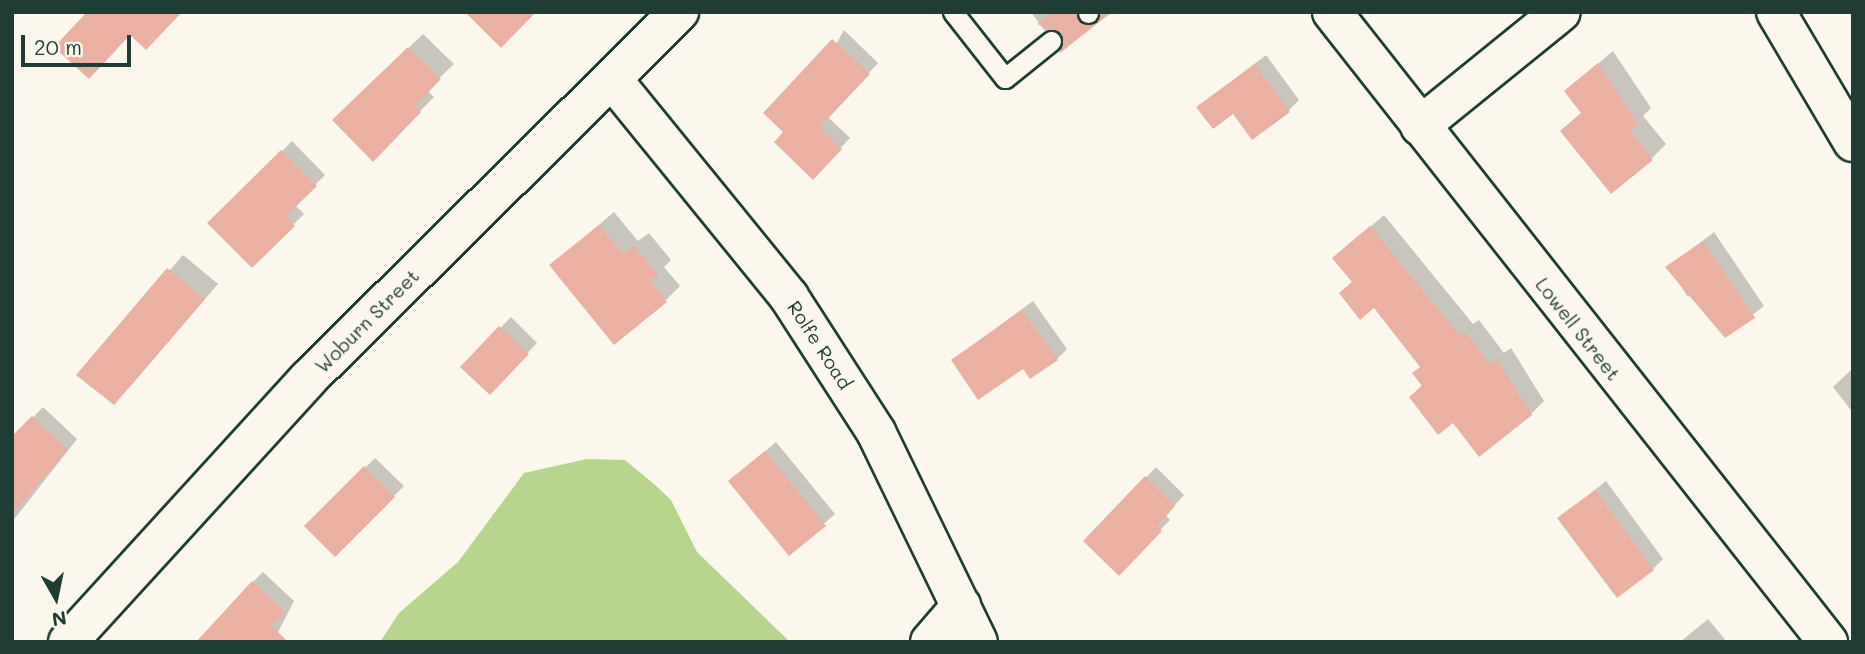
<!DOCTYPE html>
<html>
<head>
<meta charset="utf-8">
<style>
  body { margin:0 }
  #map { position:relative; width:1865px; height:654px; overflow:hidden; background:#fbf7ec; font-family:Mali,sans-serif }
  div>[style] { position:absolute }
  .green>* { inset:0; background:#b8d58e }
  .shadow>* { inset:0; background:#0003 }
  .building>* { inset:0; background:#eab1a2 }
  .roads { filter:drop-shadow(2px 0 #1f3d34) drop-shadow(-2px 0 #1f3d34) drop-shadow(0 2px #1f3d34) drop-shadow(0 -2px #1f3d34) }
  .service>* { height:19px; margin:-9.5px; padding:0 9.5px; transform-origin:9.5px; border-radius:9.5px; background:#fbf7ec }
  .minor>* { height:38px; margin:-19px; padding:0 19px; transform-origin:19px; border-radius:19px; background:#fbf7ec }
  .secondary>* { height:38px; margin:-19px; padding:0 19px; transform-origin:19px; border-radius:19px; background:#fbf7ec }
  .primary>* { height:38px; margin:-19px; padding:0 19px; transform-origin:19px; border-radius:19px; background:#fbf7ec }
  span { translate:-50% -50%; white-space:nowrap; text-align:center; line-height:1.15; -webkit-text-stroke:5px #fbf7ec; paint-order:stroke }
  .street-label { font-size:19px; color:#1f3d34 }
  .frame { position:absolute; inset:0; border:14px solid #1f3d34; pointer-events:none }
  .north { position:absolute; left:21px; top:563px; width:70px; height:70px; -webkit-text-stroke:5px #fbf7ec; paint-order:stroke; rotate:171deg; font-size:19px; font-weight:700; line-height:28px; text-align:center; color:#1f3d34 }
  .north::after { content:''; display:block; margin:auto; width:24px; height:32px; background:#1f3d34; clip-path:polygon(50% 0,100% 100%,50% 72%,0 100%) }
  .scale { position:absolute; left:21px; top:35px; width:110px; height:32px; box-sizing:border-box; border:4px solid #1f3d34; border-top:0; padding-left:9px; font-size:21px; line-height:24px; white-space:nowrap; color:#1f3d34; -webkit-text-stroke:5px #fbf7ec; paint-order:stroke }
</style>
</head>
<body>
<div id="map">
  <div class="green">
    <i style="clip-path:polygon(587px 459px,625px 460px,654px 484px,671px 500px,697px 552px,790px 642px,380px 642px,399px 613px,458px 562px,524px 473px)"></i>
  </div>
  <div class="shadow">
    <i style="clip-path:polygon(1031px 12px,1106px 12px,1096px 23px,1063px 32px,1044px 30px)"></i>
    <i style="clip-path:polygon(844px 30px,878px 63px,828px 117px,850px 138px,813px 177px,786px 132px)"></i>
    <i style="clip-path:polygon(423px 34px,454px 64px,427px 90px,434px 97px,373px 159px,334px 120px)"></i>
    <i style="clip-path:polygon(1613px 51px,1651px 108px,1643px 116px,1666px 144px,1652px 158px,1562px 131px,1583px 112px,1566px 91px)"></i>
    <i style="clip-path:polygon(1266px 55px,1299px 100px,1289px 110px,1198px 107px)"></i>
    <i style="clip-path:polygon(292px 141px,325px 175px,295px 205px,304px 214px,252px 266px,210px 223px)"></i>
    <i style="clip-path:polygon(614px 212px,638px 241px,649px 233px,671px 260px,664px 267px,680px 286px,666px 300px,552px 265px)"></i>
    <i style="clip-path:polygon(1384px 215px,1473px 324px,1479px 320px,1504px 353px,1511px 348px,1544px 401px,1531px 414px,1453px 421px,1411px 397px,1423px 384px,1422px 366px,1375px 305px,1341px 293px,1353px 281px,1334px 258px)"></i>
    <i style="clip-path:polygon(1714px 232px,1764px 306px,1725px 336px,1695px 292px,1688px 297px,1668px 267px)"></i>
    <i style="clip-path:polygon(183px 255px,218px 284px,128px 389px,78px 375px)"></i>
    <i style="clip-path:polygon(1033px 301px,1067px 349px,1057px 359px,1023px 366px,953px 360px)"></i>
    <i style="clip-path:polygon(511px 317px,537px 343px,490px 392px,463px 367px)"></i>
    <i style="clip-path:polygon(1853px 368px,1853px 413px,1833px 387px)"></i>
    <i style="clip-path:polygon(43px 407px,77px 439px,12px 522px,12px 439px)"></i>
    <i style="clip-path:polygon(776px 442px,835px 514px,789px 554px,730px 481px)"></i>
    <i style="clip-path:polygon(375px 458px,404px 486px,335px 554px,307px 526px)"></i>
    <i style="clip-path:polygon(1156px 467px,1184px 495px,1166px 515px,1170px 520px,1119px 573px,1086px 541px)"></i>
    <i style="clip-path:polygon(1606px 481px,1663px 559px,1653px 569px,1560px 518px)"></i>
    <i style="clip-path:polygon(263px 572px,294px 601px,273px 642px,253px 582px)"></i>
    <i style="clip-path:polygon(1708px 619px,1727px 642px,1680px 642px)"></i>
  </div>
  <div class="building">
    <i style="clip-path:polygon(87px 12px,182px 12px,146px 50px,130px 35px,89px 79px,54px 47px)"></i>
    <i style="clip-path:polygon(465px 12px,536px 12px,501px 48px)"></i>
    <i style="clip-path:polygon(1052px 12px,1076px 12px,1087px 25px,1100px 12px,1112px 12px,1060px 53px,1061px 34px,1037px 24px)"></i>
    <i style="clip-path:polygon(832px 39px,870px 74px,819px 128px,842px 149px,813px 180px,774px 142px,783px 132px,763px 113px)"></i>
    <i style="clip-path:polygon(408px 47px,441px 79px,415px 106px,421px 112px,373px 162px,332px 120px)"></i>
    <i style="clip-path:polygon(1598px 63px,1638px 124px,1630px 131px,1653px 160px,1611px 194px,1560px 131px,1581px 113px,1564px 91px)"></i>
    <i style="clip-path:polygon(1255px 64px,1290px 112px,1252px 140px,1233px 114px,1213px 129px,1196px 107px)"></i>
    <i style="clip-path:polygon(281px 150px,317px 186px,286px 216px,295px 226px,252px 268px,207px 223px)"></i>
    <i style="clip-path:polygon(599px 225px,623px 254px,634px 246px,658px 275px,650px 281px,667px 302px,614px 345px,549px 265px)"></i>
    <i style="clip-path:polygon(1370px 226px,1460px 336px,1465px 332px,1491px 365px,1497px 359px,1532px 415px,1479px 457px,1453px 423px,1438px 435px,1409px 397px,1422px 386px,1412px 373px,1420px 367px,1374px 308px,1360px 320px,1339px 293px,1352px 282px,1332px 258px)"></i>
    <i style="clip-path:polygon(1703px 241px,1755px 318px,1725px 338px,1665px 267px)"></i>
    <i style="clip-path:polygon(167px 268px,205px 299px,114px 405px,76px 375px)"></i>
    <i style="clip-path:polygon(1022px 310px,1058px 360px,1030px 379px,1023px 369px,978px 400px,951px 360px)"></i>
    <i style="clip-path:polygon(499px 326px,529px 354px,490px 395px,460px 367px)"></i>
    <i style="clip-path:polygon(32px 416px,68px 450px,12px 513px,12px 436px)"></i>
    <i style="clip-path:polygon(765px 451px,826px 526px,789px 556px,728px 481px)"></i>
    <i style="clip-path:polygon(364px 466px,395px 497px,335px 557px,304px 526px)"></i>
    <i style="clip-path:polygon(1145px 476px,1175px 506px,1157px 526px,1162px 531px,1119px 576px,1083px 541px)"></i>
    <i style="clip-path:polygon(1595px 490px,1654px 570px,1617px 598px,1557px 518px)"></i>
    <i style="clip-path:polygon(252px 581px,285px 612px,272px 626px,288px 642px,196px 642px)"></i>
  </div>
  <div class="roads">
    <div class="service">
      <i style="left:953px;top:12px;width:84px;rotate:51.8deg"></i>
      <i style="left:1005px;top:78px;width:59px;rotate:-38.8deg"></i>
      <i style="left:1088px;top:13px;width:1px;rotate:-90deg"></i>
    </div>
    <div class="minor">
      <i style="left:1776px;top:12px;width:151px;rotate:59.4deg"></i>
      <i style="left:612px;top:79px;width:281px;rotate:50.9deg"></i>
      <i style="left:789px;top:297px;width:161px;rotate:57.2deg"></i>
      <i style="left:876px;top:432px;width:233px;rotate:64.1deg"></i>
      <i style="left:1420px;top:126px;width:181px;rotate:-39deg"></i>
      <i style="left:930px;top:642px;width:48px;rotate:-49.3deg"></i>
    </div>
    <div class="secondary">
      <i style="left:1332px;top:12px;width:802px;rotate:51.79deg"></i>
    </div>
    <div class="primary">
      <i style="left:68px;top:642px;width:356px;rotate:-47.6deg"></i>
      <i style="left:308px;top:379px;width:522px;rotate:-44.69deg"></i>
    </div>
  </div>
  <div class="street-label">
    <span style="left:367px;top:321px;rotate:-45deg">Woburn Street</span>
    <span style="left:1578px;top:329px;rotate:52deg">Lowell Street</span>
    <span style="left:820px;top:345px;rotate:57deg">Rolfe Road</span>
  </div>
  <div class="frame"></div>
  <div class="north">N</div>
  <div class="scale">20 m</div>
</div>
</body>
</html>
